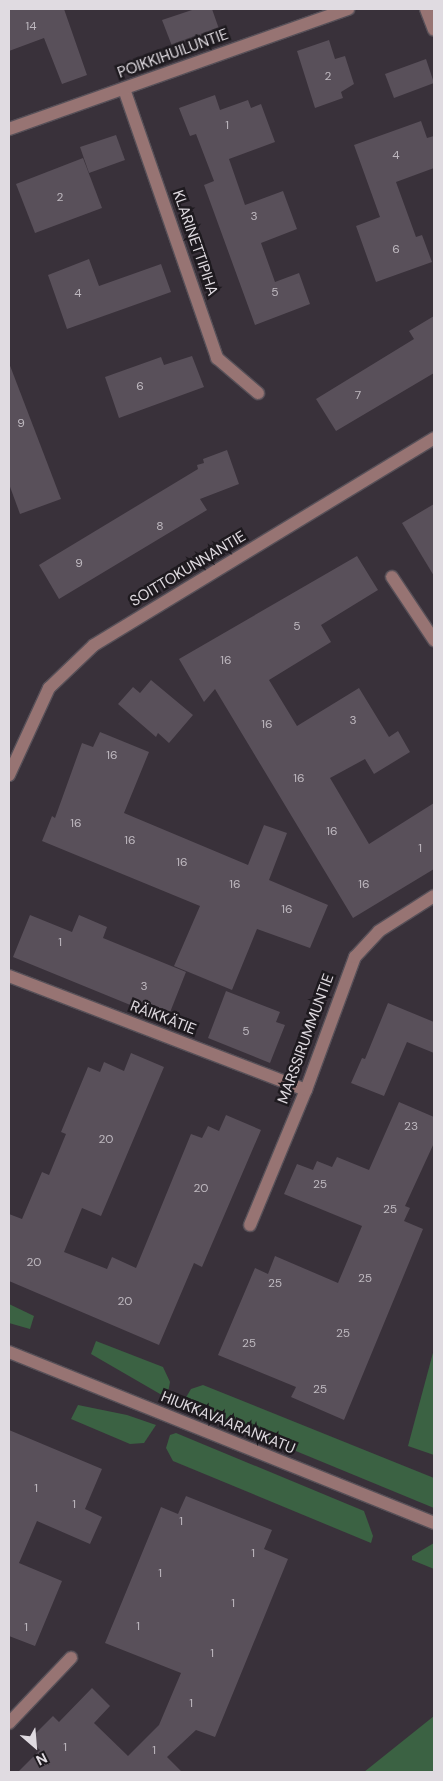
<!DOCTYPE html>
<html>
<head>
<meta charset="utf-8">
<style>
  body { margin:0 }
  #map { position:relative; width:443px; height:1781px; overflow:hidden; background:#39313a; font-family:"DM Sans",sans-serif }
  div>[style] { position:absolute }
  .green>* { inset:0; background:#3b6243 }
  .building>* { inset:0; background:#59505a }
  .roads { filter:drop-shadow(1px 0 #575058) drop-shadow(-1px 0 #575058) drop-shadow(0 1px #575058) drop-shadow(0 -1px #575058) }
  .minor>* { height:12px; margin:-6px; padding:0 6px; transform-origin:6px; border-radius:6px; background:#977473 }
  span { translate:-50% -50%; white-space:nowrap; text-align:center; line-height:1.15; -webkit-text-stroke:5px #1e1a1f; paint-order:stroke }
  .number-label { font-size:12px; color:#beb8bf }
  .number-label span { -webkit-text-stroke-width:0 }
  .street-label { font-size:15px; color:#e0dbe1 }
  .frame { position:absolute; inset:0; border:10px solid #e0dbe1; pointer-events:none }
  .north { position:absolute; left:10px; top:1721px; width:50px; height:50px; -webkit-text-stroke:4px #1e1a1f; paint-order:stroke; rotate:153deg; font-size:14px; font-weight:700; line-height:20px; text-align:center; color:#e0dbe1 }
  .north::after { content:''; display:block; margin:auto; width:18px; height:22px; background:#e0dbe1; clip-path:polygon(50% 0,100% 100%,50% 72%,0 100%) }
</style>
</head>
<body>
<div id="map">
  <div class="green">
    <i style="clip-path:polygon(9px 1304px,34px 1316px,30px 1329px,9px 1323px)"></i>
    <i style="clip-path:polygon(96px 1341px,163px 1367px,170px 1382px,167px 1398px,91px 1354px)"></i>
    <i style="clip-path:polygon(434px 1349px,434px 1455px,408px 1446px)"></i>
    <i style="clip-path:polygon(203px 1385px,434px 1478px,434px 1508px,182px 1404px,191px 1389px)"></i>
    <i style="clip-path:polygon(78px 1405px,127px 1415px,156px 1425px,144px 1443px,130px 1444px,71px 1419px)"></i>
    <i style="clip-path:polygon(176px 1433px,364px 1511px,373px 1536px,371px 1543px,173px 1461px,166px 1448px,170px 1435px)"></i>
    <i style="clip-path:polygon(434px 1543px,434px 1569px,412px 1560px,412px 1556px)"></i>
    <i style="clip-path:polygon(434px 1716px,434px 1772px,364px 1772px)"></i>
  </div>
  <div class="building">
    <i style="clip-path:polygon(9px 9px,64px 9px,87px 75px,62px 84px,44px 38px,9px 51px)"></i>
    <i style="clip-path:polygon(195px 9px,212px 9px,219px 29px,172px 46px,162px 20px)"></i>
    <i style="clip-path:polygon(329px 40px,335px 59px,345px 56px,354px 84px,341px 92px,343px 98px,315px 108px,297px 51px)"></i>
    <i style="clip-path:polygon(426px 59px,434px 83px,394px 98px,385px 74px)"></i>
    <i style="clip-path:polygon(215px 95px,220px 110px,248px 100px,251px 108px,261px 104px,275px 142px,229px 159px,245px 205px,283px 191px,297px 229px,261px 243px,275px 282px,299px 273px,310px 304px,255px 325px,204px 185px,214px 181px,196px 134px,190px 136px,179px 108px)"></i>
    <i style="clip-path:polygon(421px 121px,427px 138px,434px 136px,434px 168px,396px 182px,416px 237px,422px 235px,432px 262px,376px 282px,356px 226px,380px 217px,354px 145px)"></i>
    <i style="clip-path:polygon(116px 135px,125px 160px,89px 173px,80px 147px)"></i>
    <i style="clip-path:polygon(83px 158px,102px 208px,35px 233px,16px 184px)"></i>
    <i style="clip-path:polygon(89px 259px,99px 286px,161px 264px,171px 292px,67px 329px,48px 275px)"></i>
    <i style="clip-path:polygon(434px 316px,434px 373px,336px 431px,316px 399px,414px 339px,409px 331px)"></i>
    <i style="clip-path:polygon(192px 356px,204px 387px,119px 418px,105px 377px,161px 357px,164px 365px)"></i>
    <i style="clip-path:polygon(9px 363px,61px 499px,20px 514px,9px 484px)"></i>
    <i style="clip-path:polygon(227px 450px,239px 484px,200px 499px,207px 510px,59px 599px,39px 565px,198px 469px,197px 465px,204px 463px,203px 459px)"></i>
    <i style="clip-path:polygon(434px 504px,434px 576px,402px 523px)"></i>
    <i style="clip-path:polygon(357px 556px,378px 590px,321px 625px,331px 642px,269px 680px,297px 726px,359px 688px,389px 737px,398px 731px,410px 752px,374px 774px,365px 759px,330px 778px,369px 844px,434px 803px,434px 869px,353px 918px,215px 689px,204px 702px,179px 659px)"></i>
    <i style="clip-path:polygon(151px 680px,193px 715px,169px 743px,158px 733px,156px 737px,118px 704px,133px 687px,140px 693px)"></i>
    <i style="clip-path:polygon(100px 732px,149px 752px,124px 813px,248px 865px,264px 825px,287px 833px,269px 880px,328px 905px,310px 948px,257px 929px,232px 990px,174px 966px,200px 906px,42px 841px,52px 816px,55px 818px,82px 743px,93px 747px)"></i>
    <i style="clip-path:polygon(30px 915px,72px 932px,79px 915px,107px 927px,103px 938px,186px 972px,167px 1020px,13px 957px)"></i>
    <i style="clip-path:polygon(226px 991px,280px 1012px,276px 1022px,285px 1025px,270px 1063px,208px 1038px)"></i>
    <i style="clip-path:polygon(388px 1003px,434px 1022px,434px 1053px,407px 1042px,384px 1096px,351px 1083px,362px 1058px,365px 1059px)"></i>
    <i style="clip-path:polygon(131px 1053px,164px 1067px,101px 1216px,82px 1208px,64px 1252px,107px 1269px,112px 1257px,136px 1268px,191px 1134px,202px 1138px,208px 1126px,219px 1131px,226px 1115px,261px 1130px,202px 1267px,194px 1263px,159px 1345px,9px 1281px,9px 1214px,22px 1219px,42px 1172px,49px 1175px,66px 1134px,61px 1132px,88px 1067px,100px 1072px,104px 1062px,124px 1071px)"></i>
    <i style="clip-path:polygon(399px 1102px,434px 1117px,434px 1143px,405px 1206px,410px 1208px,404px 1221px,423px 1229px,344px 1420px,291px 1397px,296px 1387px,218px 1355px,255px 1268px,268px 1274px,275px 1256px,338px 1283px,362px 1226px,284px 1194px,297px 1164px,313px 1170px,317px 1161px,332px 1167px,337px 1157px,369px 1170px)"></i>
    <i style="clip-path:polygon(9px 1430px,102px 1469px,85px 1509px,102px 1517px,90px 1544px,37px 1521px,19px 1563px,62px 1581px,35px 1646px,9px 1636px)"></i>
    <i style="clip-path:polygon(186px 1496px,272px 1530px,264px 1549px,288px 1559px,215px 1737px,196px 1730px,167px 1757px,182px 1772px,18px 1772px,40px 1750px,29px 1740px,53px 1716px,59px 1722px,92px 1688px,110px 1706px,94px 1723px,128px 1756px,159px 1725px,181px 1673px,105px 1643px,161px 1507px,178px 1514px)"></i>
  </div>
  <div class="roads">
    <div class="minor">
      <i style="left:426px;top:9px;width:22px;rotate:69deg"></i>
      <i style="left:124px;top:89px;width:285px;rotate:70.9deg"></i>
      <i style="left:217px;top:358px;width:54px;rotate:40.5deg"></i>
      <i style="left:9px;top:129px;width:360px;rotate:-19.5deg"></i>
      <i style="left:392px;top:577px;width:76px;rotate:56.3deg"></i>
      <i style="left:9px;top:775px;width:96px;rotate:-65.3deg"></i>
      <i style="left:49px;top:688px;width:62px;rotate:-43.7deg"></i>
      <i style="left:94px;top:645px;width:398px;rotate:-31.3deg"></i>
      <i style="left:9px;top:976px;width:318px;rotate:21deg"></i>
      <i style="left:250px;top:1225px;width:146px;rotate:-67.5deg"></i>
      <i style="left:306px;top:1090px;width:142px;rotate:-69.8deg"></i>
      <i style="left:355px;top:957px;width:35px;rotate:-47deg"></i>
      <i style="left:379px;top:931px;width:65px;rotate:-32.5deg"></i>
      <i style="left:9px;top:1352px;width:458px;rotate:21.9deg"></i>
      <i style="left:9px;top:1723px;width:90px;rotate:-46.4deg"></i>
    </div>
  </div>
  <div class="number-label">
    <span style="left:31px;top:27px">14</span>
    <span style="left:328px;top:77px">2</span>
    <span style="left:227px;top:126px">1</span>
    <span style="left:396px;top:156px">4</span>
    <span style="left:60px;top:198px">2</span>
    <span style="left:254px;top:217px">3</span>
    <span style="left:396px;top:250px">6</span>
    <span style="left:275px;top:293px">5</span>
    <span style="left:78px;top:294px">4</span>
    <span style="left:140px;top:387px">6</span>
    <span style="left:358px;top:396px">7</span>
    <span style="left:21px;top:424px">9</span>
    <span style="left:160px;top:527px">8</span>
    <span style="left:79px;top:564px">9</span>
    <span style="left:297px;top:627px">5</span>
    <span style="left:226px;top:661px">16</span>
    <span style="left:353px;top:721px">3</span>
    <span style="left:267px;top:725px">16</span>
    <span style="left:112px;top:756px">16</span>
    <span style="left:299px;top:779px">16</span>
    <span style="left:76px;top:824px">16</span>
    <span style="left:332px;top:832px">16</span>
    <span style="left:130px;top:841px">16</span>
    <span style="left:420px;top:849px">1</span>
    <span style="left:182px;top:863px">16</span>
    <span style="left:235px;top:885px">16</span>
    <span style="left:364px;top:885px">16</span>
    <span style="left:287px;top:910px">16</span>
    <span style="left:60px;top:943px">1</span>
    <span style="left:144px;top:987px">3</span>
    <span style="left:246px;top:1032px">5</span>
    <span style="left:411px;top:1127px">23</span>
    <span style="left:106px;top:1140px">20</span>
    <span style="left:320px;top:1185px">25</span>
    <span style="left:201px;top:1189px">20</span>
    <span style="left:390px;top:1210px">25</span>
    <span style="left:34px;top:1263px">20</span>
    <span style="left:365px;top:1279px">25</span>
    <span style="left:275px;top:1284px">25</span>
    <span style="left:125px;top:1302px">20</span>
    <span style="left:343px;top:1334px">25</span>
    <span style="left:249px;top:1344px">25</span>
    <span style="left:320px;top:1390px">25</span>
    <span style="left:36px;top:1489px">1</span>
    <span style="left:74px;top:1505px">1</span>
    <span style="left:181px;top:1522px">1</span>
    <span style="left:253px;top:1554px">1</span>
    <span style="left:160px;top:1574px">1</span>
    <span style="left:233px;top:1604px">1</span>
    <span style="left:138px;top:1627px">1</span>
    <span style="left:26px;top:1628px">1</span>
    <span style="left:212px;top:1654px">1</span>
    <span style="left:191px;top:1704px">1</span>
    <span style="left:65px;top:1748px">1</span>
    <span style="left:154px;top:1751px">1</span>
  </div>
  <div class="street-label">
    <span style="left:173px;top:54px;rotate:-20deg">POIKKIHUILUNTIE</span>
    <span style="left:195px;top:243px;rotate:71deg">KLARINETTIPIHA</span>
    <span style="left:188px;top:569px;rotate:-31deg">SOITTOKUNNANTIE</span>
    <span style="left:163px;top:1018px;rotate:21deg">RÄIKKÄTIE</span>
    <span style="left:306px;top:1039px;rotate:-70deg">MARSSIRUMMUNTIE</span>
    <span style="left:228px;top:1423px;rotate:22deg">HIUKKAVAARANKATU</span>
  </div>
  <div class="frame"></div>
  <div class="north">N</div>
</div>
</body>
</html>
